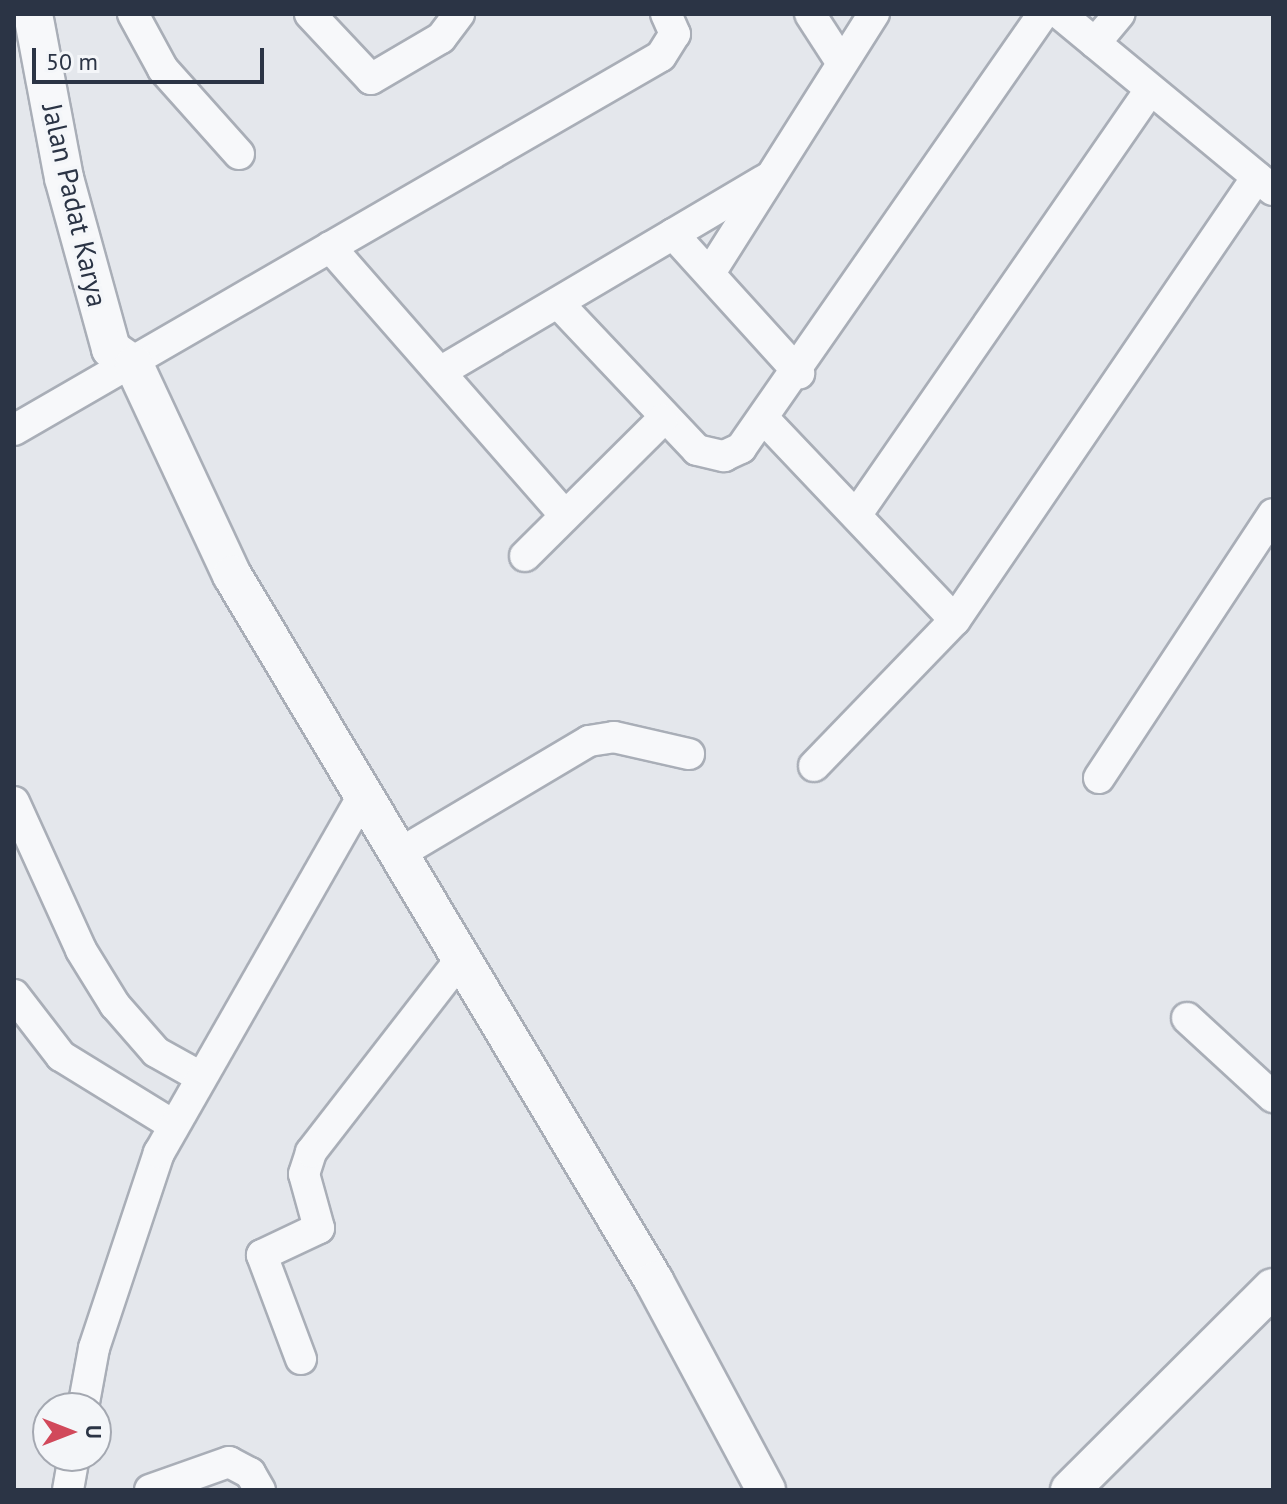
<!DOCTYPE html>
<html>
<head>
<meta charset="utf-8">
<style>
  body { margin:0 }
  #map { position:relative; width:1287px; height:1504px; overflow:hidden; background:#e4e7ec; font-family:"PT Sans",sans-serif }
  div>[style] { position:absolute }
  .roads { filter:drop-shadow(2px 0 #a9aeb7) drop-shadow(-2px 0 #a9aeb7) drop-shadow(0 2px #a9aeb7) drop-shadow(0 -2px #a9aeb7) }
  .minor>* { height:30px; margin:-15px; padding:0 15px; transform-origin:15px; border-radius:15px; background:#f7f8fa }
  .tertiary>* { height:38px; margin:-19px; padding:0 19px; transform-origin:19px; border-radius:19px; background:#f7f8fa }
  span { translate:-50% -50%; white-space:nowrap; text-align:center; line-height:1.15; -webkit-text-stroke:7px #f4f6f9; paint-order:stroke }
  .street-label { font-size:28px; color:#2b3445 }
  .frame { position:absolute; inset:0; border:16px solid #2b3445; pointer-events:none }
  .north { position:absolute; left:32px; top:1392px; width:80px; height:80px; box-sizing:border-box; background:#f4f6f9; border:2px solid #a4a8b1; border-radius:50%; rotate:90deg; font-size:22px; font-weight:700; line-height:32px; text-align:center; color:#2b3445 }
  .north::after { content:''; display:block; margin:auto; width:28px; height:36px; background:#d1495b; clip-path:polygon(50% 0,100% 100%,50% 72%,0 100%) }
  .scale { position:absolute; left:32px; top:48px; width:232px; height:36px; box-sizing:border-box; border:4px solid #2b3445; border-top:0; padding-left:10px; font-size:24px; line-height:28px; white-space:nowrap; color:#2b3445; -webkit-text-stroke:6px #f4f6f9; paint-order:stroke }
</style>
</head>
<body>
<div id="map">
  <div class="roads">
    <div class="minor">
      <i style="left:133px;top:14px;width:63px;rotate:61.4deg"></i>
      <i style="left:163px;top:69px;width:114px;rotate:48.2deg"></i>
      <i style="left:310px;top:14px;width:89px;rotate:46.8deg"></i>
      <i style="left:371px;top:79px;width:81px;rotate:-30.4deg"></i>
      <i style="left:441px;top:38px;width:30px;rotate:-53deg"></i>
      <i style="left:810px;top:14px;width:57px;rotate:57.1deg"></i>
      <i style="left:1060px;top:14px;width:276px;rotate:39.6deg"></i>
      <i style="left:1095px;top:43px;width:38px;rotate:-50deg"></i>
      <i style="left:673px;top:234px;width:188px;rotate:47.8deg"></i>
      <i style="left:330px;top:247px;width:356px;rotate:48.8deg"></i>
      <i style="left:710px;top:273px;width:307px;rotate:-57.7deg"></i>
      <i style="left:558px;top:303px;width:202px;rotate:46.6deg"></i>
      <i style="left:697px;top:450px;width:28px;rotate:13deg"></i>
      <i style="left:724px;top:456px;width:19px;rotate:-25deg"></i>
      <i style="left:741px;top:448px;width:529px;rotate:-55.17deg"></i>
      <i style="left:440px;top:372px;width:383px;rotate:-30.6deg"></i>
      <i style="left:766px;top:421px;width:274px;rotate:46.5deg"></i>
      <i style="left:14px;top:430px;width:747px;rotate:-30.03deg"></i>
      <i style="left:661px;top:56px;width:26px;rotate:-58deg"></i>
      <i style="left:675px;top:34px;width:22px;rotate:-114deg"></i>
      <i style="left:857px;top:514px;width:515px;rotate:-55.35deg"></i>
      <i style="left:525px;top:556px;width:194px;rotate:-44.8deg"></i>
      <i style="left:814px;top:766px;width:203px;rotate:-46deg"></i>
      <i style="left:955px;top:620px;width:536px;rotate:-55.72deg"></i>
      <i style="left:1099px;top:778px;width:316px;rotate:-56.6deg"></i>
      <i style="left:14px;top:802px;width:162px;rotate:65.6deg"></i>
      <i style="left:81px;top:950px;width:65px;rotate:58.3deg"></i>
      <i style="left:115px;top:1005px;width:62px;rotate:48.9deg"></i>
      <i style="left:156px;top:1052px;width:49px;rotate:29.2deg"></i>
      <i style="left:397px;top:855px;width:223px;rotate:-30.7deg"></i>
      <i style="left:589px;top:741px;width:25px;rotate:-9deg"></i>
      <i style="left:614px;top:737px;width:77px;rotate:12.8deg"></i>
      <i style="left:14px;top:995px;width:77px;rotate:52.4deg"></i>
      <i style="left:61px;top:1056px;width:132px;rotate:31.6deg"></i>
      <i style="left:1187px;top:1018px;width:117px;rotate:42.6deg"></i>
      <i style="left:301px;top:1359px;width:111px;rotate:-110.6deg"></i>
      <i style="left:262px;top:1255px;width:63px;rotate:-25.3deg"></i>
      <i style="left:319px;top:1228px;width:56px;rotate:-105.5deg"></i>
      <i style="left:304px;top:1174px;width:23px;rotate:-72deg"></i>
      <i style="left:311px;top:1152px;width:243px;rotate:-52.2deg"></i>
      <i style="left:83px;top:1408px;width:61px;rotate:-79.6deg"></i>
      <i style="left:94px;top:1348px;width:206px;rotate:-71.6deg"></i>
      <i style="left:159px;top:1153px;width:408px;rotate:-60.3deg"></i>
      <i style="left:68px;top:1490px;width:35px;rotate:-80deg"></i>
      <i style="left:150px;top:1490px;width:84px;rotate:-19.5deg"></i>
      <i style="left:229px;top:1462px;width:24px;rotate:28deg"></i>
      <i style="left:250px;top:1473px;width:20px;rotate:60deg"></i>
    </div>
    <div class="tertiary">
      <i style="left:33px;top:14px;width:167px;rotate:79.3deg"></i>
      <i style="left:64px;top:178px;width:177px;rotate:74.6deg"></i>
      <i style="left:111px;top:349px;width:28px;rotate:35deg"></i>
      <i style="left:134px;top:365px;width:232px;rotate:65deg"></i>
      <i style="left:232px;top:575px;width:823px;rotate:59.13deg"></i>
      <i style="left:654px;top:1281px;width:237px;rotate:61.8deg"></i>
      <i style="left:1070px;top:1490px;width:286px;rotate:-44.9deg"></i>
    </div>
  </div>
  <div class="street-label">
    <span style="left:75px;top:205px;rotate:77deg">Jalan Padat Karya</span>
  </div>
  <div class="frame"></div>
  <div class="north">U</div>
  <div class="scale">50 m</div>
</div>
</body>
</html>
